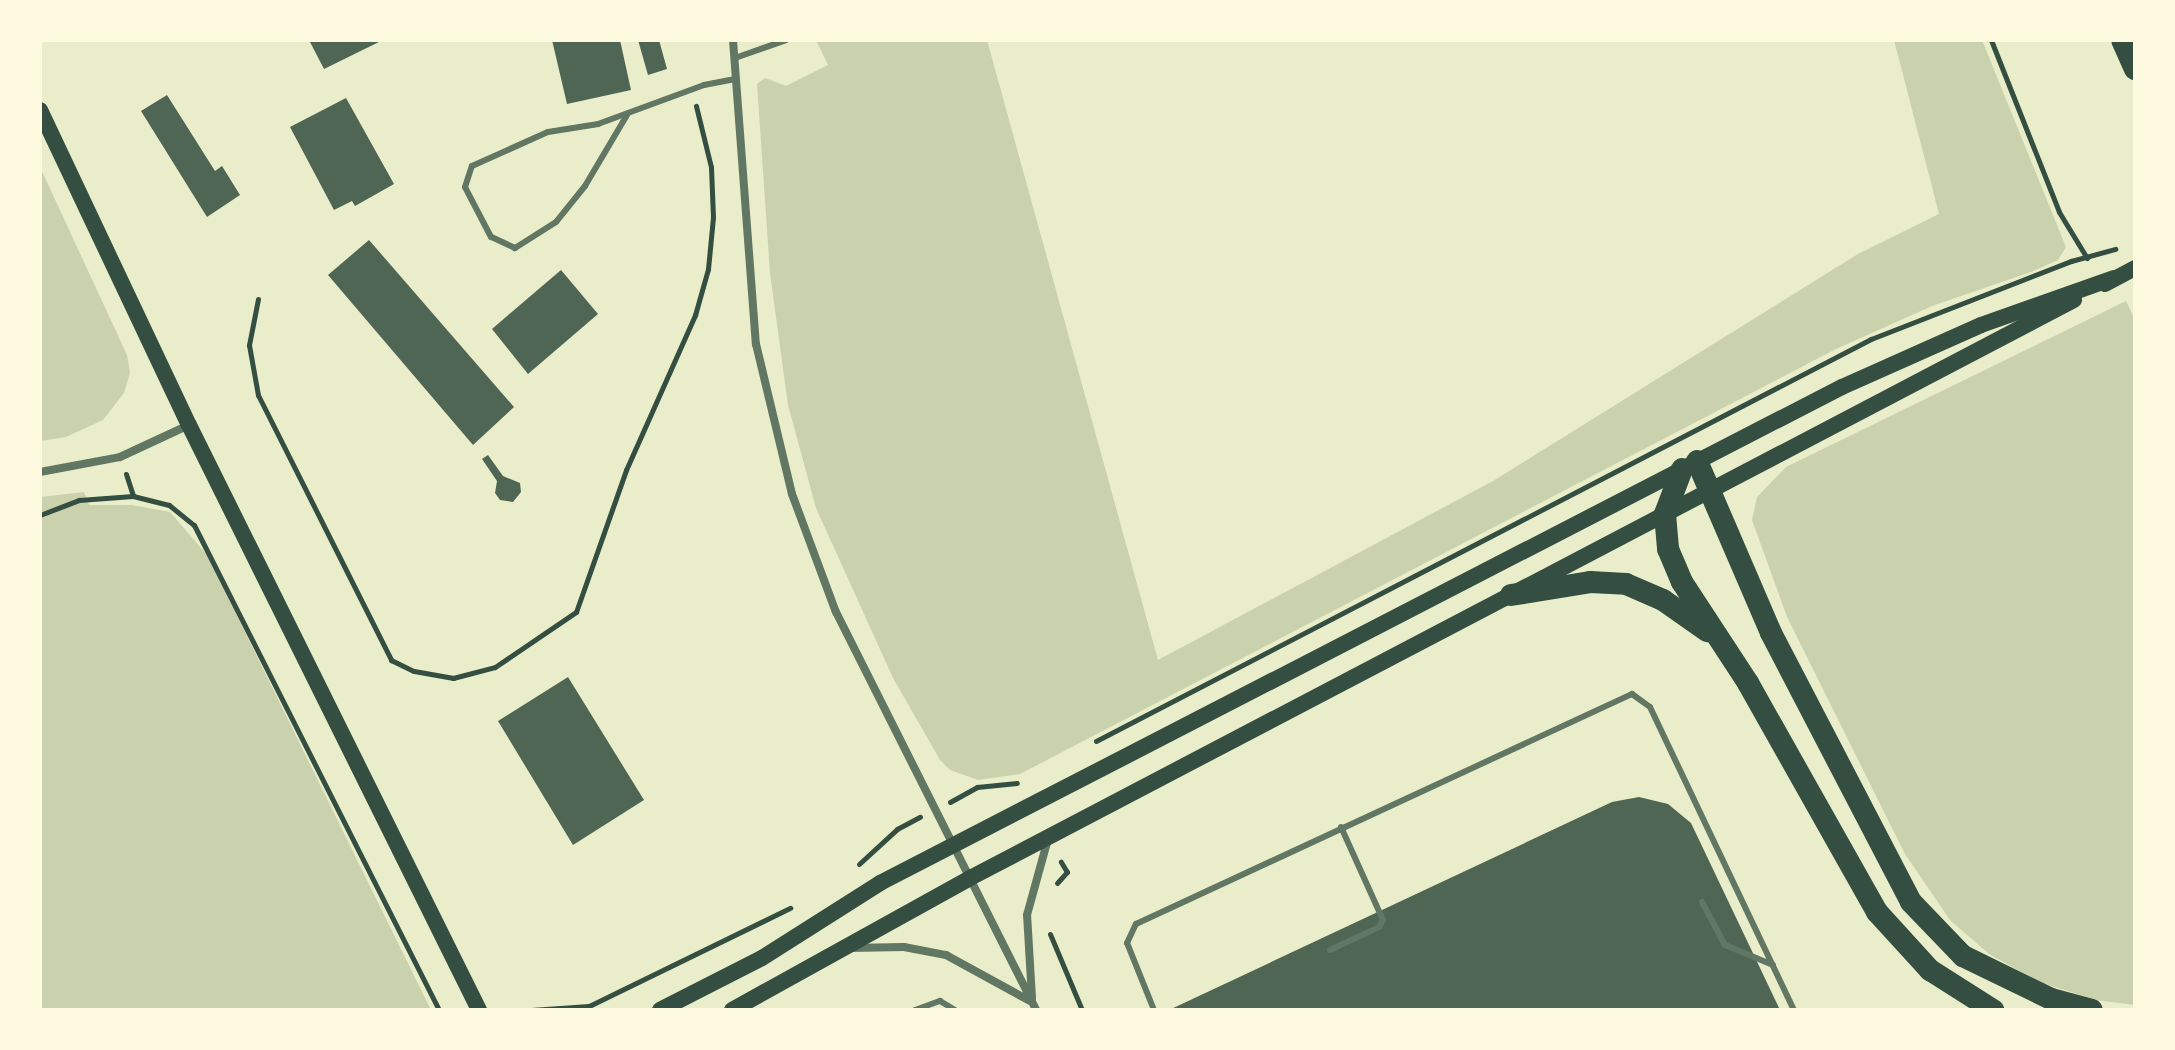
<!DOCTYPE html>
<html>
<head>
<meta charset="utf-8">
<style>
  body { margin:0 }
  #map { position:relative; width:2175px; height:1050px; overflow:hidden; background:#e9edc9; font-family:"PT Sans Narrow",sans-serif }
  div>[style] { position:absolute }
  .green>* { inset:0; background:#cad2ad }
  .building>* { inset:0; background:#4f6655 }
  .path>* { height:5px; margin:-2.5px; padding:0 2.5px; transform-origin:2.5px; border-radius:2.5px; background:#344e41 }
  .service>* { height:6px; margin:-3px; padding:0 3px; transform-origin:3px; border-radius:3px; background:#617663 }
  .minor>* { height:8px; margin:-4px; padding:0 4px; transform-origin:4px; border-radius:4px; background:#617663 }
  .secondary>* { height:16px; margin:-8px; padding:0 8px; transform-origin:8px; border-radius:8px; background:#344e41 }
  .trunk>* { height:22px; margin:-11px; padding:0 11px; transform-origin:11px; border-radius:11px; background:#344e41 }
  span { translate:-50% -50%; white-space:nowrap; text-align:center; line-height:1.15; -webkit-text-stroke:8px #fefae0; paint-order:stroke }
  .frame { position:absolute; inset:0; border:42px solid #fefae0; pointer-events:none }
</style>
</head>
<body>
<div id="map">
  <div class="green">
    <i style="clip-path:polygon(816px 40px,987px 40px,1158px 660px,1493px 481px,1858px 254px,1939px 214px,1894px 40px,1982px 40px,2066px 247px,2058px 260px,2031px 272px,1932px 306px,1834px 350px,1020px 774px,978px 780px,950px 770px,940px 760px,893px 678px,816px 508px,788px 405px,770px 273px,757px 84px,765px 78px,786px 86px,828px 65px)"></i>
    <i style="clip-path:polygon(40px 167px,127px 355px,130px 373px,124px 393px,103px 420px,66px 437px,41px 441px)"></i>
    <i style="clip-path:polygon(2126px 301px,2135px 320px,2135px 1005px,2096px 1000px,2039px 982px,1989px 954px,1950px 920px,1905px 854px,1787px 617px,1752px 520px,1757px 497px,1786px 467px)"></i>
    <i style="clip-path:polygon(84px 492px,89px 505px,132px 505px,170px 512px,207px 555px,431px 1010px,40px 1010px,40px 497px)"></i>
  </div>
  <div class="building">
    <i style="clip-path:polygon(309px 40px,383px 40px,324px 69px)"></i>
    <i style="clip-path:polygon(552px 40px,620px 40px,631px 90px,567px 104px)"></i>
    <i style="clip-path:polygon(638px 40px,659px 40px,667px 69px,648px 75px)"></i>
    <i style="clip-path:polygon(167px 95px,215px 171px,222px 166px,240px 195px,207px 217px,141px 111px)"></i>
    <i style="clip-path:polygon(346px 98px,394px 184px,355px 206px,352px 201px,334px 210px,290px 127px)"></i>
    <i style="clip-path:polygon(369px 240px,514px 407px,473px 445px,328px 275px)"></i>
    <i style="clip-path:polygon(561px 270px,598px 314px,528px 374px,492px 329px)"></i>
    <i style="clip-path:polygon(488px 455px,503px 476px,520px 483px,521px 492px,513px 502px,500px 500px,495px 493px,497px 481px,482px 459px)"></i>
    <i style="clip-path:polygon(568px 677px,644px 800px,573px 845px,498px 721px)"></i>
    <i style="clip-path:polygon(1639px 797px,1668px 804px,1691px 823px,1780px 1010px,1169px 1010px,1612px 802px)"></i>
  </div>
  <div class="path">
    <i style="left:1991px;top:40px;width:185px;rotate:68.4deg"></i>
    <i style="left:2059px;top:212px;width:54px;rotate:58.7deg"></i>
    <i style="left:258px;top:299px;width:47px;rotate:101.1deg"></i>
    <i style="left:249px;top:345px;width:51px;rotate:79.8deg"></i>
    <i style="left:258px;top:395px;width:297px;rotate:63.3deg"></i>
    <i style="left:391px;top:660px;width:25px;rotate:26deg"></i>
    <i style="left:414px;top:671px;width:40px;rotate:10deg"></i>
    <i style="left:453px;top:678px;width:43px;rotate:-14.7deg"></i>
    <i style="left:495px;top:667px;width:98px;rotate:-34.2deg"></i>
    <i style="left:576px;top:612px;width:151px;rotate:-70.6deg"></i>
    <i style="left:626px;top:470px;width:170px;rotate:-66deg"></i>
    <i style="left:695px;top:315px;width:48px;rotate:-74.2deg"></i>
    <i style="left:708px;top:269px;width:52px;rotate:-84.5deg"></i>
    <i style="left:713px;top:217px;width:50px;rotate:-92.3deg"></i>
    <i style="left:711px;top:167px;width:63px;rotate:-103.8deg"></i>
    <i style="left:126px;top:474px;width:23px;rotate:72deg"></i>
    <i style="left:40px;top:515px;width:42px;rotate:-21deg"></i>
    <i style="left:79px;top:500px;width:54px;rotate:-4.2deg"></i>
    <i style="left:133px;top:496px;width:37px;rotate:14deg"></i>
    <i style="left:169px;top:505px;width:32px;rotate:39deg"></i>
    <i style="left:194px;top:525px;width:543px;rotate:63.2deg"></i>
    <i style="left:1096px;top:741px;width:873px;rotate:-27.42deg"></i>
    <i style="left:1871px;top:339px;width:215px;rotate:-21.3deg"></i>
    <i style="left:2071px;top:261px;width:46px;rotate:-15.3deg"></i>
    <i style="left:950px;top:802px;width:31px;rotate:-29deg"></i>
    <i style="left:977px;top:787px;width:40px;rotate:-5.7deg"></i>
    <i style="left:859px;top:864px;width:52px;rotate:-42.6deg"></i>
    <i style="left:897px;top:829px;width:26px;rotate:-28deg"></i>
    <i style="left:1057px;top:883px;width:15px;rotate:-48deg"></i>
    <i style="left:1067px;top:872px;width:12px;rotate:-121deg"></i>
    <i style="left:1050px;top:934px;width:82px;rotate:67.2deg"></i>
    <i style="left:531px;top:1010px;width:58px;rotate:-3.9deg"></i>
    <i style="left:589px;top:1006px;width:224px;rotate:-26deg"></i>
  </div>
  <div class="service">
    <i style="left:735px;top:58px;width:54px;rotate:-19.4deg"></i>
    <i style="left:627px;top:115px;width:82px;rotate:120.6deg"></i>
    <i style="left:585px;top:186px;width:46px;rotate:128.9deg"></i>
    <i style="left:556px;top:222px;width:49px;rotate:147.6deg"></i>
    <i style="left:515px;top:248px;width:26px;rotate:-155deg"></i>
    <i style="left:491px;top:237px;width:56px;rotate:-117.5deg"></i>
    <i style="left:465px;top:187px;width:22px;rotate:-72deg"></i>
    <i style="left:472px;top:166px;width:83px;rotate:-24.1deg"></i>
    <i style="left:548px;top:132px;width:51px;rotate:-9.1deg"></i>
    <i style="left:598px;top:124px;width:113px;rotate:-20.2deg"></i>
    <i style="left:704px;top:85px;width:33px;rotate:-11deg"></i>
    <i style="left:1702px;top:902px;width:49px;rotate:61.9deg"></i>
    <i style="left:1725px;top:945px;width:52px;rotate:22.6deg"></i>
    <i style="left:1330px;top:950px;width:54px;rotate:-25.1deg"></i>
    <i style="left:1379px;top:927px;width:8px;rotate:-60deg"></i>
    <i style="left:1383px;top:920px;width:102px;rotate:-114.3deg"></i>
    <i style="left:915px;top:1010px;width:27px;rotate:-20deg"></i>
    <i style="left:940px;top:1001px;width:17px;rotate:31deg"></i>
    <i style="left:1154px;top:1010px;width:72px;rotate:-111.9deg"></i>
    <i style="left:1127px;top:943px;width:21px;rotate:-65deg"></i>
    <i style="left:1136px;top:924px;width:547px;rotate:-24.88deg"></i>
    <i style="left:1632px;top:694px;width:22px;rotate:36deg"></i>
    <i style="left:1650px;top:707px;width:335px;rotate:64.6deg"></i>
  </div>
  <div class="minor">
    <i style="left:733px;top:40px;width:305px;rotate:85.7deg"></i>
    <i style="left:756px;top:344px;width:154px;rotate:76.5deg"></i>
    <i style="left:792px;top:494px;width:126px;rotate:69.6deg"></i>
    <i style="left:836px;top:612px;width:445px;rotate:63.3deg"></i>
    <i style="left:40px;top:472px;width:81px;rotate:-10.6deg"></i>
    <i style="left:120px;top:457px;width:76px;rotate:-24.9deg"></i>
    <i style="left:850px;top:948px;width:54px;rotate:-1.1deg"></i>
    <i style="left:904px;top:947px;width:43px;rotate:10.8deg"></i>
    <i style="left:946px;top:955px;width:98px;rotate:28.7deg"></i>
    <i style="left:1032px;top:998px;width:83px;rotate:-93.4deg"></i>
    <i style="left:1027px;top:915px;width:79px;rotate:-74.6deg"></i>
  </div>
  <div class="secondary">
    <i style="left:40px;top:110px;width:348px;rotate:64.7deg"></i>
    <i style="left:189px;top:425px;width:653px;rotate:63.63deg"></i>
    <i style="left:2105px;top:284px;width:34px;rotate:-28deg"></i>
    <i style="left:660px;top:1010px;width:114px;rotate:-27deg"></i>
    <i style="left:762px;top:958px;width:140px;rotate:-32.4deg"></i>
    <i style="left:880px;top:883px;width:1082px;rotate:-27.28deg"></i>
    <i style="left:1842px;top:387px;width:152px;rotate:-24deg"></i>
    <i style="left:1981px;top:325px;width:141px;rotate:-19.5deg"></i>
    <i style="left:732px;top:1010px;width:274px;rotate:-29deg"></i>
    <i style="left:972px;top:877px;width:1244px;rotate:-27.64deg"></i>
  </div>
  <div class="trunk">
    <i style="left:2122px;top:40px;width:32px;rotate:66deg"></i>
    <i style="left:1697px;top:461px;width:187px;rotate:66.7deg"></i>
    <i style="left:1771px;top:633px;width:303px;rotate:62.5deg"></i>
    <i style="left:1911px;top:902px;width:75px;rotate:46.1deg"></i>
    <i style="left:1963px;top:956px;width:98px;rotate:26deg"></i>
    <i style="left:2051px;top:999px;width:42px;rotate:15deg"></i>
    <i style="left:1682px;top:469px;width:48px;rotate:110.7deg"></i>
    <i style="left:1665px;top:514px;width:35px;rotate:85deg"></i>
    <i style="left:1668px;top:549px;width:36px;rotate:67deg"></i>
    <i style="left:1682px;top:582px;width:121px;rotate:56.8deg"></i>
    <i style="left:1748px;top:683px;width:263px;rotate:60.6deg"></i>
    <i style="left:1877px;top:912px;width:79px;rotate:47.6deg"></i>
    <i style="left:1930px;top:970px;width:75px;rotate:32.4deg"></i>
    <i style="left:1511px;top:595px;width:80px;rotate:-9.3deg"></i>
    <i style="left:1590px;top:582px;width:36px;rotate:3deg"></i>
    <i style="left:1626px;top:584px;width:40px;rotate:23.4deg"></i>
    <i style="left:1663px;top:600px;width:54px;rotate:35.2deg"></i>
  </div>
  <div class="frame"></div>
</div>
</body>
</html>
